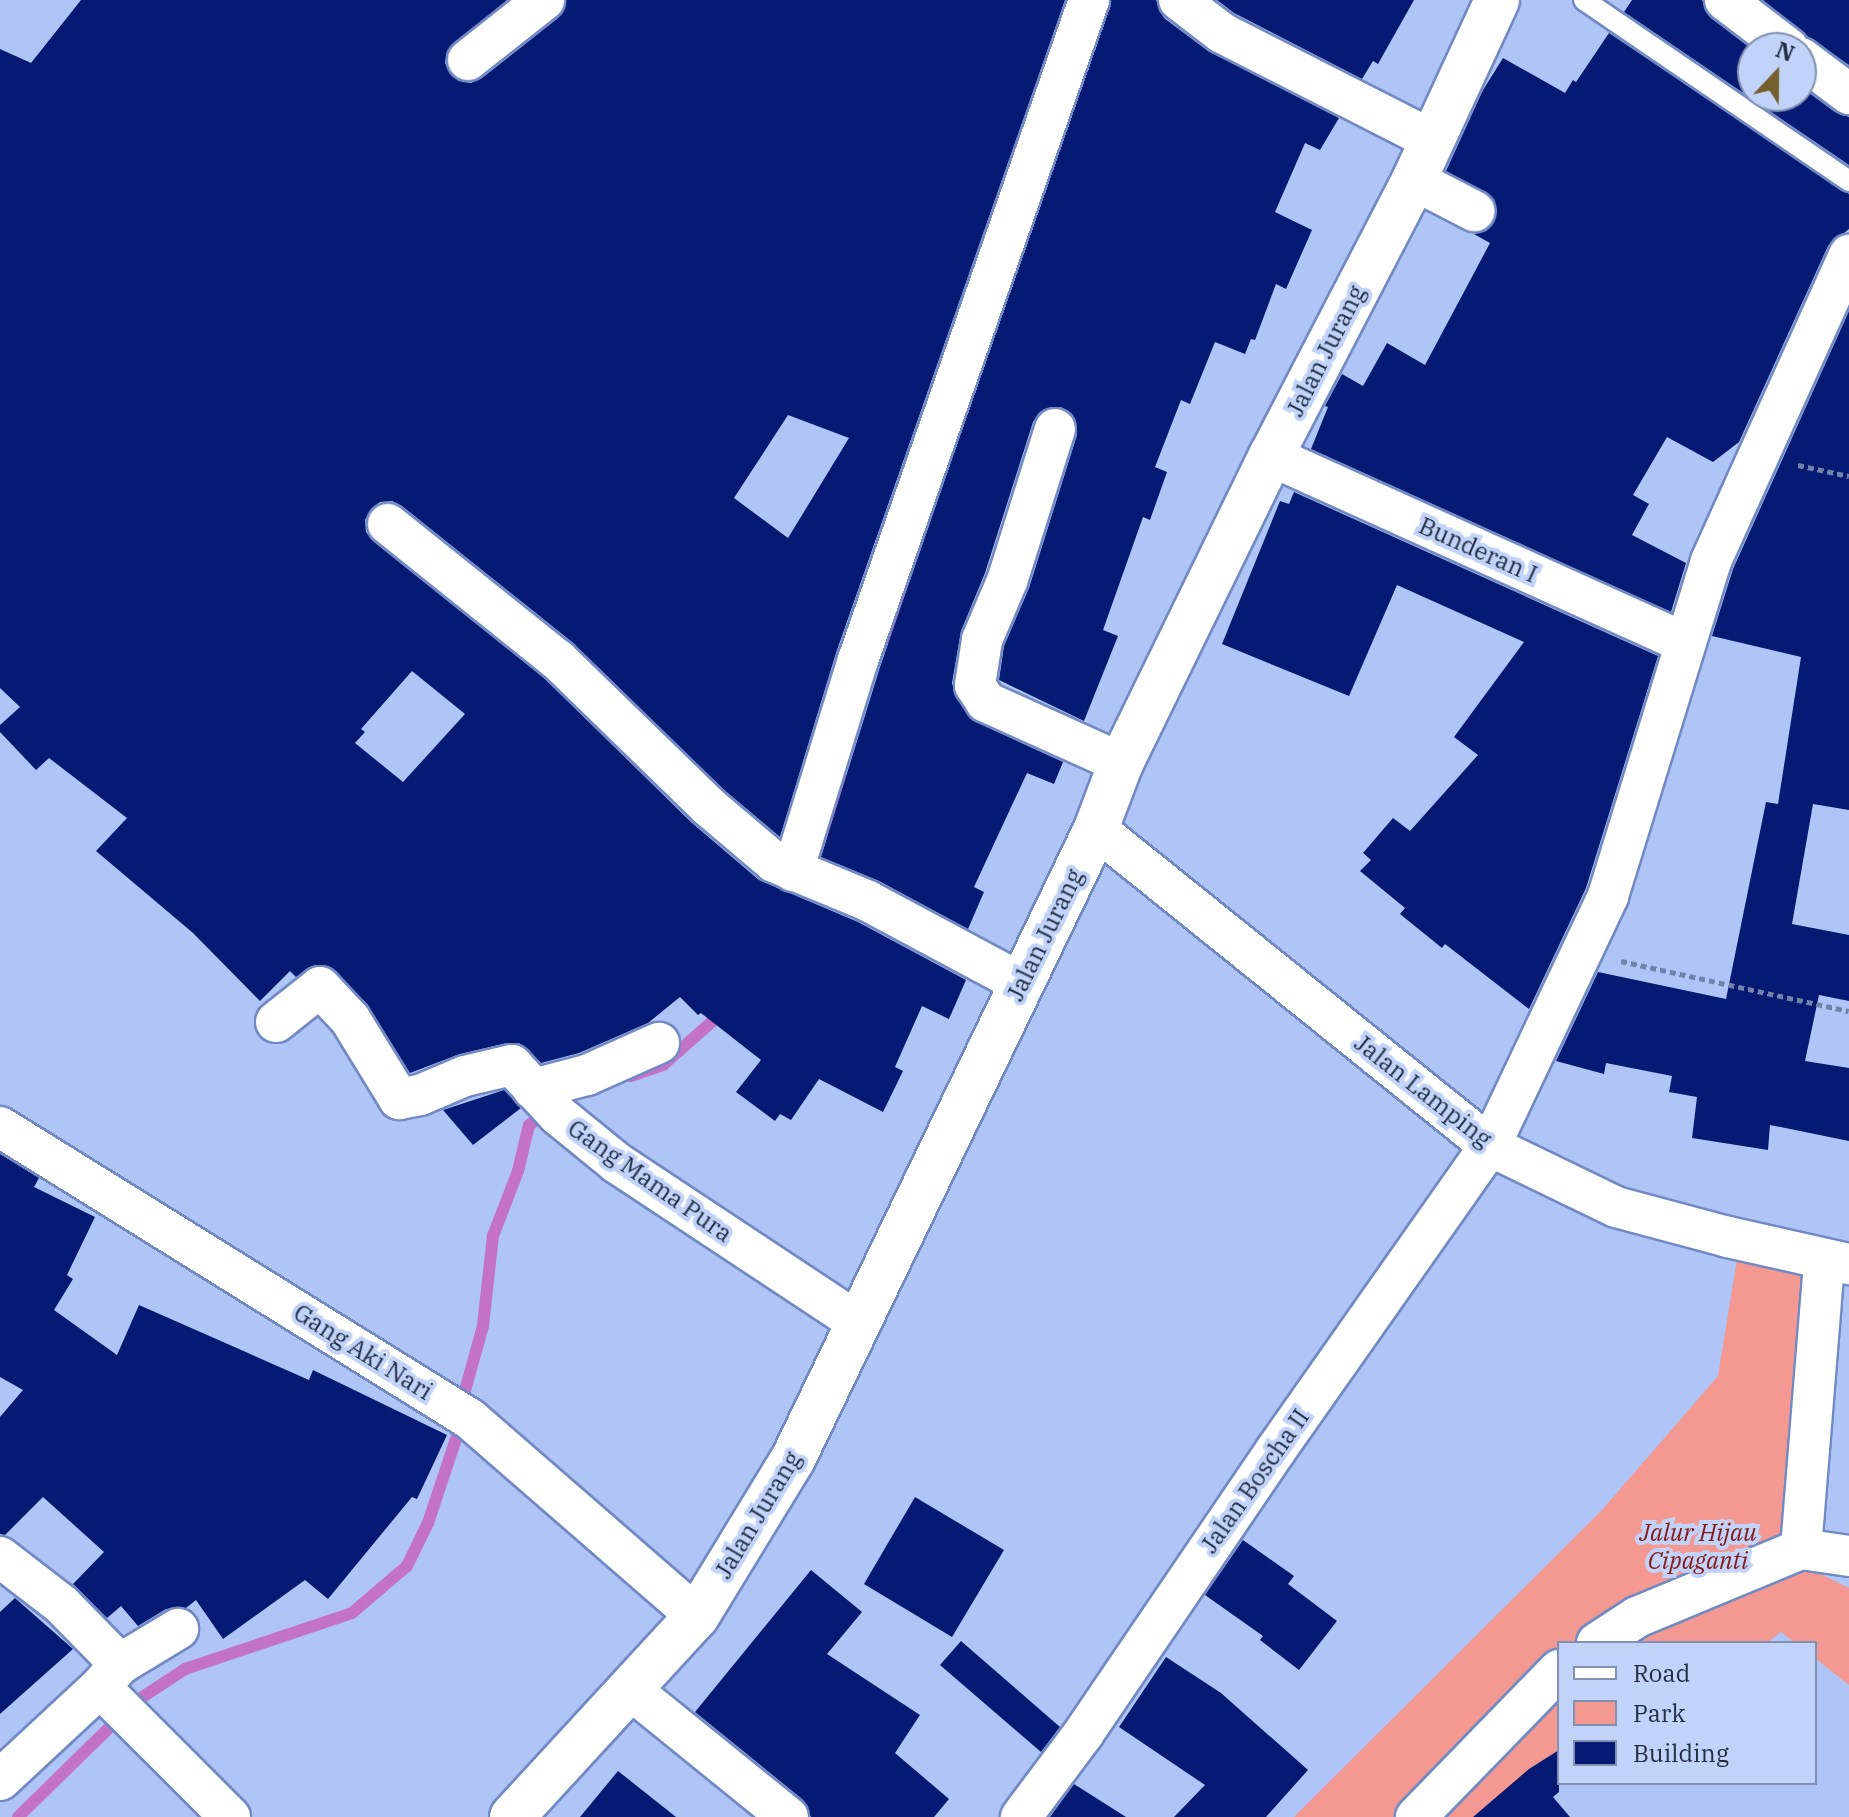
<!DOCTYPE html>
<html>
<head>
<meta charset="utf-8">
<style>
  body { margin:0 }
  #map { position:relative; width:1849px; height:1817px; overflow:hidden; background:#afc5f7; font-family:"IBM Plex Serif",serif }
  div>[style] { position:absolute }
  .green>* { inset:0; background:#f39991 }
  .stream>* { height:12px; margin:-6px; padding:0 6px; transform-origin:6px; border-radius:6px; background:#c472c8 }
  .building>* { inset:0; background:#071a73 }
  .path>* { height:5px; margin-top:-2.5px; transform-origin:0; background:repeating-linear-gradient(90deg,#7283aa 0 6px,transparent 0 10px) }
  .roads { filter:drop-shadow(2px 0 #718ac4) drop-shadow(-2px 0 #718ac4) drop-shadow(0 2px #718ac4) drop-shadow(0 -2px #718ac4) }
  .service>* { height:20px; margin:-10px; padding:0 10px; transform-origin:10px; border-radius:10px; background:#fff }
  .minor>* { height:40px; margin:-20px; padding:0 20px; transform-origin:20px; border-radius:20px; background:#fff }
  .secondary>* { height:44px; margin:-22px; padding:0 22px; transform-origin:22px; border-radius:22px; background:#fff }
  span { translate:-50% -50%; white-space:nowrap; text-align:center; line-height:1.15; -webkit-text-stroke:8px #c1d3f8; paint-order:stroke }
  .street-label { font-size:24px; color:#232e46 }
  .park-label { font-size:24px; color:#87191b; font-style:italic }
  .legend { position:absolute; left:1557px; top:1641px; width:260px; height:144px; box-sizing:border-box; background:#c1d3f8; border:2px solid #8291b1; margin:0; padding:10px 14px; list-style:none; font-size:24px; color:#232e46 }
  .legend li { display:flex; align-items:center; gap:16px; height:40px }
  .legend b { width:40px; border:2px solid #8291b1 }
  .north { position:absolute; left:1737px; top:32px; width:80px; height:80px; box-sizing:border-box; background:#c1d3f8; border:2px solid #8291b1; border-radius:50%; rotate:22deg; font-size:22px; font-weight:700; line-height:32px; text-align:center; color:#232e46 }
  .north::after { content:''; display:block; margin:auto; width:28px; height:36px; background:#755f2f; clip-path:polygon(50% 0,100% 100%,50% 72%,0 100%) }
</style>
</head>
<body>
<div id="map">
  <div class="green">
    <i style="clip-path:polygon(1738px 1253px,1809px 1278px,1794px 1561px,1849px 1588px,1849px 1685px,1815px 1658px,1815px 1643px,1795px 1643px,1781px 1632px,1767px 1643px,1559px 1643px,1559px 1749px,1493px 1817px,1294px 1817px,1602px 1510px,1718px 1376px)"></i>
  </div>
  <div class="stream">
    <i style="left:884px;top:639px;width:54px;rotate:-63.4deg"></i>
    <i style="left:825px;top:830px;width:53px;rotate:-66.8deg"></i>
    <i style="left:631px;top:1076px;width:34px;rotate:-19deg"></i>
    <i style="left:663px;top:1065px;width:80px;rotate:-41.5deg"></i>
    <i style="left:463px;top:1398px;width:75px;rotate:-74.5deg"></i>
    <i style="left:483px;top:1326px;width:91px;rotate:-83.7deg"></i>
    <i style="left:493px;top:1236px;width:70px;rotate:-69deg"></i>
    <i style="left:518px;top:1171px;width:47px;rotate:-76.6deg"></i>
    <i style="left:529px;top:1125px;width:12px;rotate:-35deg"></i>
    <i style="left:138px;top:1700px;width:56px;rotate:-33.4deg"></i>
    <i style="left:185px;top:1669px;width:176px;rotate:-18.5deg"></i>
    <i style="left:352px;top:1613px;width:72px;rotate:-40.5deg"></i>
    <i style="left:407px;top:1566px;width:48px;rotate:-64deg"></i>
    <i style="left:428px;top:1523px;width:95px;rotate:-71.6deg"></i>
    <i style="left:18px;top:1817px;width:126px;rotate:-44.4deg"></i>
  </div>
  <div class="building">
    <i style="clip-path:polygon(evenodd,81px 0,507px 0,447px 51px,445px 63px,450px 74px,459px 81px,471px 83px,482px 78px,558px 18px,566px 0,1065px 0,836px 653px,780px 837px,723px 789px,572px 642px,402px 506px,392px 501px,380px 502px,371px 509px,365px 520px,366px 532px,374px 542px,543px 677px,692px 823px,759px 880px,858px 922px,966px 980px,949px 1019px,922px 1006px,895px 1067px,903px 1071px,883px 1112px,819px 1079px,791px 1120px,780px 1114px,775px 1121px,736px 1092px,761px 1060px,701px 1013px,698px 1015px,680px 997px,648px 1023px,579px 1053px,541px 1063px,519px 1043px,507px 1043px,460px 1054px,410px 1073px,367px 1004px,328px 966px,315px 965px,296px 977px,290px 971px,260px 1001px,193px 933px,96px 851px,127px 818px,49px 758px,36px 770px,0 732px,0 725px,20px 707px,0 688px,0 49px,31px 63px,81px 0,788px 415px,849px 438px,788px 538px,734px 498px,788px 415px,81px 0,412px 671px,465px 714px,403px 782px,355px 743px,365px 732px,361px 729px,412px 671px)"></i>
    <i style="clip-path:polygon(1111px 0,1156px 0,1164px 18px,1208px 51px,1339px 118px,1320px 150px,1305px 143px,1275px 212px,1312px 230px,1286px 289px,1276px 284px,1255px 340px,1251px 339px,1245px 354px,1215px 342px,1190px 404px,1181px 400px,1155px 467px,1167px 472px,1150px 520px,1143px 517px,1103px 630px,1118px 636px,1084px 721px,999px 680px,1004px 646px,1029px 588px,1077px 435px,1072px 414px,1061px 407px,1040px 412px,1033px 422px,985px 573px,961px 631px,952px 683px,956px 698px,976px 722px,1063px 762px,1054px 784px,1027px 773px,974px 887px,984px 892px,968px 929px,879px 881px,821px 857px,880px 667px)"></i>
    <i style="clip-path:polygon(1217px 0,1414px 0,1378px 64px,1373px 61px,1362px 79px,1234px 13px)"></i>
    <i style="clip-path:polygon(1632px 0,1702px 0,1711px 18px,1753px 50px,1753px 96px,1801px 96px,1801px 87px,1835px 112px,1849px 117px,1849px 165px,1624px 12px)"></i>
    <i style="clip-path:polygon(1763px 0,1849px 0,1849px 65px,1807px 36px)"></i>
    <i style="clip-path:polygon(1609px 33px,1849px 194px,1849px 229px,1828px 246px,1739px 442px,1713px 462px,1667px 437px,1633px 495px,1649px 504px,1632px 535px,1686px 563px,1671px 612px,1311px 449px,1328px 407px,1325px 406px,1342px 374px,1363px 386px,1387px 343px,1425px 365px,1490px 243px,1474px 234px,1486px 231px,1494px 222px,1497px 211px,1494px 199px,1446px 171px,1483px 90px,1503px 58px,1565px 93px,1573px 80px,1576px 82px)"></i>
    <i style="clip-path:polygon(1849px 311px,1849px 810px,1813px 804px,1792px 924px,1849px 935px,1849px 1001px,1819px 995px,1805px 1061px,1849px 1068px,1849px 1141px,1770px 1125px,1768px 1150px,1692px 1138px,1697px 1097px,1669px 1092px,1672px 1076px,1606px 1063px,1604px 1074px,1556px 1061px,1598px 972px,1726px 999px,1766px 802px,1778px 804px,1801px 657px,1712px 636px,1733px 569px)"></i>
    <i style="clip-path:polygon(1294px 492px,1658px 656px,1586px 888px,1529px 1009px,1445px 944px,1442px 948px,1400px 914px,1405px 908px,1360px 871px,1371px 860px,1363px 853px,1393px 818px,1410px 831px,1478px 755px,1454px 737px,1524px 642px,1397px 585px,1349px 696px,1222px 644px,1280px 501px,1289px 504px)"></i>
    <i style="clip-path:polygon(504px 1090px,521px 1108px,473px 1145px,443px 1110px)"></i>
    <i style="clip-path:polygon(0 1154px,39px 1178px,34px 1187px,95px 1217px,67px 1275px,73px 1279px,54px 1310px,117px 1355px,139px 1305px,309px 1380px,313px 1370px,447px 1435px,417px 1499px,412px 1497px,328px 1599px,305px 1580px,223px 1639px,196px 1600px,186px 1608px,166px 1609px,138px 1626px,121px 1606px,107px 1618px,73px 1584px,104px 1552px,43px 1497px,5px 1535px,0 1534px,0 1417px,23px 1390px,0 1377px)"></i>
    <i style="clip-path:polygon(915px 1497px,1004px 1550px,952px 1637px,864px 1584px)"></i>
    <i style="clip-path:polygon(1243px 1540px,1294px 1576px,1288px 1584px,1337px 1621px,1299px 1670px,1260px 1640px,1263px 1636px,1205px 1595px)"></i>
    <i style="clip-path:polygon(811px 1570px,862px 1612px,827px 1654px,920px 1715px,895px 1753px,949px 1799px,934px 1817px,811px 1817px,802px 1799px,695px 1712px)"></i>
    <i style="clip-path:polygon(15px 1598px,73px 1649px,0 1714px,0 1612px)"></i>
    <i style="clip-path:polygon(961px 1641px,1060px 1727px,1041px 1752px,940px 1665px)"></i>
    <i style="clip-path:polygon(1166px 1657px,1221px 1693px,1308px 1770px,1266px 1817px,1174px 1817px,1205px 1785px,1119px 1727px)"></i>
    <i style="clip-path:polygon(1559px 1750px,1559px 1792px,1553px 1797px,1570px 1817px,1473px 1817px,1529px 1769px)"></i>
    <i style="clip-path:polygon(618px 1771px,676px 1817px,580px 1817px)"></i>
    <i style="clip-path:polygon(1074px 1784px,1126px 1817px,1050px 1817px)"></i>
  </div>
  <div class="path">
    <i style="left:1798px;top:465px;width:52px;rotate:12.2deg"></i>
    <i style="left:1621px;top:961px;width:233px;rotate:12.4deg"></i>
  </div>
  <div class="roads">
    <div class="service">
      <i style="left:1584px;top:0;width:321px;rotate:34.3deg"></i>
    </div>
    <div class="minor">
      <i style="left:1179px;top:0;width:54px;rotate:37.5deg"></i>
      <i style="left:1222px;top:33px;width:236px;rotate:27deg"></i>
      <i style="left:1725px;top:0;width:79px;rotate:37.3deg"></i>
      <i style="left:1801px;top:58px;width:60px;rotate:36.9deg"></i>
      <i style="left:468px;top:60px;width:97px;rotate:-38.3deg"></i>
      <i style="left:1414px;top:180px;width:68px;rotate:27.3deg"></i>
      <i style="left:1055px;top:429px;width:159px;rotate:107.5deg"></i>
      <i style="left:1007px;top:581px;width:64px;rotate:113deg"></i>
      <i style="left:982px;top:640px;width:46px;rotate:98.8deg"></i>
      <i style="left:975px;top:685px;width:20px;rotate:57deg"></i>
      <i style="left:986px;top:702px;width:148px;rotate:24.3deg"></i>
      <i style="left:1271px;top:456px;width:454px;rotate:24.3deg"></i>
      <i style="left:388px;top:524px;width:218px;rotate:38.7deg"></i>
      <i style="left:558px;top:660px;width:209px;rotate:44.2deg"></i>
      <i style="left:708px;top:806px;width:87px;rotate:40.3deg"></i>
      <i style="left:774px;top:862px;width:102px;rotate:22.5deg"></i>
      <i style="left:868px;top:901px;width:174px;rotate:28.2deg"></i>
      <i style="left:1096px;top:829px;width:506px;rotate:38.82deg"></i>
      <i style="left:1490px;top:1146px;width:140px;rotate:25.8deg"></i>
      <i style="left:1616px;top:1207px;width:116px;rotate:15deg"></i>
      <i style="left:1728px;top:1237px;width:124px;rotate:12.6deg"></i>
      <i style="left:793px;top:871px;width:221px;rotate:-72.9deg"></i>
      <i style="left:858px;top:660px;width:699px;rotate:-70.71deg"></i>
      <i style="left:276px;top:1022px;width:56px;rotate:-38.5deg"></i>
      <i style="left:320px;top:987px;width:44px;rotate:46.8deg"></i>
      <i style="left:350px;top:1019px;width:94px;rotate:58.5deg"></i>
      <i style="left:399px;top:1099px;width:21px;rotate:-11deg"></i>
      <i style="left:420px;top:1095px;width:49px;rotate:-22.9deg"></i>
      <i style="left:465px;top:1076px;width:48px;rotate:-13.2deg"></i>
      <i style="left:512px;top:1065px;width:68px;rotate:47.4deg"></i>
      <i style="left:558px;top:1115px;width:76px;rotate:39.1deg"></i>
      <i style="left:617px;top:1163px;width:291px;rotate:33.5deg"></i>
      <i style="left:533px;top:1089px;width:56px;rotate:-14.5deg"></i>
      <i style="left:587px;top:1075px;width:79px;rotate:-24deg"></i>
      <i style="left:0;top:1127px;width:553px;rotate:31.85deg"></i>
      <i style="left:470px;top:1419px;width:301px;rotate:41deg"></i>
      <i style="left:1801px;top:1549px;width:290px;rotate:-85.4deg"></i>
      <i style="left:0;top:1557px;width:78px;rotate:37.7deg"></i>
      <i style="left:62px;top:1605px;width:83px;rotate:45.5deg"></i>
      <i style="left:1597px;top:1643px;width:48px;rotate:-33deg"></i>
      <i style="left:1637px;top:1617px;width:178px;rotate:-22.5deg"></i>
      <i style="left:1801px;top:1549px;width:49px;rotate:8.3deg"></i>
      <i style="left:100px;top:1687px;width:184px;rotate:45deg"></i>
      <i style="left:631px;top:1690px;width:202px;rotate:39deg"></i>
      <i style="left:0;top:1780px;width:137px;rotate:-42.9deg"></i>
      <i style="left:100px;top:1687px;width:30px;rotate:-49deg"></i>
      <i style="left:120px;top:1664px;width:68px;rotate:-31.1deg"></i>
      <i style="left:1021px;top:1817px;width:104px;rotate:-53.2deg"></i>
      <i style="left:1083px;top:1734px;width:343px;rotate:-55.8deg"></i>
      <i style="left:1276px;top:1450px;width:372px;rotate:-54.9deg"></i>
      <i style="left:1490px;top:1146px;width:276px;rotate:-64.7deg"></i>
      <i style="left:1608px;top:896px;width:350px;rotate:-72.9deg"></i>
      <i style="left:1711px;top:561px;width:336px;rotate:-65.7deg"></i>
      <i style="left:1416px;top:1817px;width:205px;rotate:-45.8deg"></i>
    </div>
    <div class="secondary">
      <i style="left:512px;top:1817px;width:273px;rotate:-47.4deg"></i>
      <i style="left:697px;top:1616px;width:184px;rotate:-58.6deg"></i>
      <i style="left:793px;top:1459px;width:699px;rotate:-64.31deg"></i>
      <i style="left:1096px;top:829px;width:71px;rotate:-69.3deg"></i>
      <i style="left:1121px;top:763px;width:342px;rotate:-64deg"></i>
      <i style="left:1271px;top:456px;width:311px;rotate:-62.6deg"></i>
      <i style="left:1414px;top:180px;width:198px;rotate:-65.2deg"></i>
    </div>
  </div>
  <div class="street-label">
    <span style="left:1326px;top:351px;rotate:-63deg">Jalan Jurang</span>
    <span style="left:1478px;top:550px;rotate:24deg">Bunderan I</span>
    <span style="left:1045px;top:935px;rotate:-64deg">Jalan Jurang</span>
    <span style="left:1423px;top:1091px;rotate:38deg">Jalan Lamping</span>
    <span style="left:650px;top:1181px;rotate:35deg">Gang Mama Pura</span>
    <span style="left:363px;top:1352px;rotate:32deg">Gang Aki Nari</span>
    <span style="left:1255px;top:1481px;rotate:-55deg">Jalan Boscha II</span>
    <span style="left:758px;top:1515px;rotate:-59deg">Jalan Jurang</span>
  </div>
  <div class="park-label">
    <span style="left:1698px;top:1547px">Jalur Hijau<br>Cipaganti</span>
  </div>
  <ul class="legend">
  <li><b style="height:10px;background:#fff"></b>Road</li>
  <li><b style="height:22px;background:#f39991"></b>Park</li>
  <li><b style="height:22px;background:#071a73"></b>Building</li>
  </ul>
  <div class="north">N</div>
</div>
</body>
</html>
